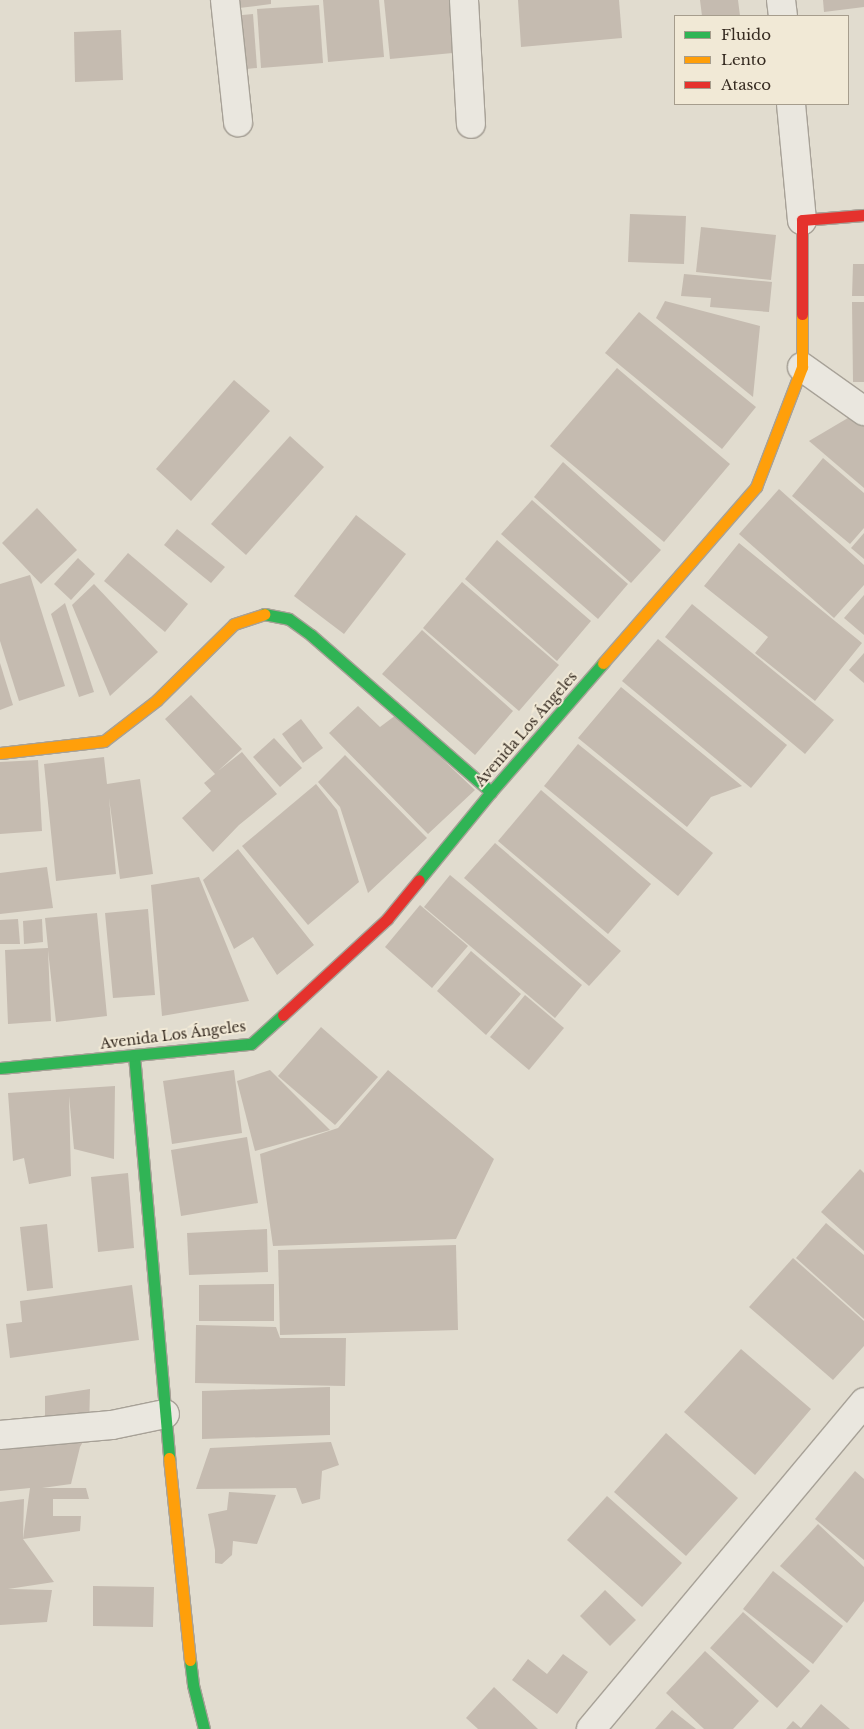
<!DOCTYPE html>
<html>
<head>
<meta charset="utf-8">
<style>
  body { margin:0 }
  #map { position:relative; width:864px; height:1729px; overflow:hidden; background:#e1dccf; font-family:"Libre Baskerville",serif }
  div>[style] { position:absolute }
  .building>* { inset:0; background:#c5bbb0 }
  .roads { filter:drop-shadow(1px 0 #a7a197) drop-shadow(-1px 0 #a7a197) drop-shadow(0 1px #a7a197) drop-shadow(0 -1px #a7a197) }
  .street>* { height:28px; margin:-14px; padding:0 14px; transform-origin:14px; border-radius:14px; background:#eae7df }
  .fast>* { height:11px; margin:-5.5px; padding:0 5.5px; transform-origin:5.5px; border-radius:5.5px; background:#30b455 }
  .slow>* { height:11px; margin:-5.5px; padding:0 5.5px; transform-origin:5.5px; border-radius:5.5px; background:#ff9f0a }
  .jam>* { height:11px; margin:-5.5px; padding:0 5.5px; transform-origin:5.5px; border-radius:5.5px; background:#e5322d }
  span { translate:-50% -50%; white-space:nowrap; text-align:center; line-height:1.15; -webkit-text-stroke:4px #f1e9d6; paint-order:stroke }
  .street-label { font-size:14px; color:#352a20 }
  .legend { position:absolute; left:674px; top:15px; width:175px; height:90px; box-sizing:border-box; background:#f1e9d6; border:1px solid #a69d8d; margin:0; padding:6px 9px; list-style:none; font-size:15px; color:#352a20 }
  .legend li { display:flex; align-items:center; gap:10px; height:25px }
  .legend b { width:25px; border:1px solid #a69d8d }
</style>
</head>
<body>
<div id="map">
  <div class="building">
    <i style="clip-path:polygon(230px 0,271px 0,271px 4px,231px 9px)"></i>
    <i style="clip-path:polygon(323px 0,379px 0,384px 57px,328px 62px)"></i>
    <i style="clip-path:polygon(384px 0,458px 0,463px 52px,390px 59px)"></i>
    <i style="clip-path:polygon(518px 0,619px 0,622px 38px,521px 47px)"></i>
    <i style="clip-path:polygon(700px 0,738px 0,740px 16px,702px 16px)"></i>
    <i style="clip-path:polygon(823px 0,864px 0,864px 7px,824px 12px)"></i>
    <i style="clip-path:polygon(319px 5px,323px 63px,261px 68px,257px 9px)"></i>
    <i style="clip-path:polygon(253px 14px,257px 68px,236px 70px,232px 16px)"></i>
    <i style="clip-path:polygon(121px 30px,123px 80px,75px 82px,74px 32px)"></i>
    <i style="clip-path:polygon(630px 214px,686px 216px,684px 264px,628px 262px)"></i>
    <i style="clip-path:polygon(701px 227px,776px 235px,771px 280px,696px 272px)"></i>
    <i style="clip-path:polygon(853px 264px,864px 264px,864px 296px,852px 296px)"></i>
    <i style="clip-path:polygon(684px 274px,772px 282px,769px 312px,710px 307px,711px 298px,681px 296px)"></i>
    <i style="clip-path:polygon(665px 301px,760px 326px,753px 397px,656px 318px)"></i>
    <i style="clip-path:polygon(852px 302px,864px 302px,864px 382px,853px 382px)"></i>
    <i style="clip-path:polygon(639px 312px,756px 407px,722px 449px,605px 353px)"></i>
    <i style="clip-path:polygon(617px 368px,730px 464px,664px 542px,550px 446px)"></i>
    <i style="clip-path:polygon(234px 380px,270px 411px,191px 501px,156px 469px)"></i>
    <i style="clip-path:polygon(853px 415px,864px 424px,864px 488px,809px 441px)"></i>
    <i style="clip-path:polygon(290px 436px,324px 467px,246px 555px,211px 524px)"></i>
    <i style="clip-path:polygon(823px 458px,864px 493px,864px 528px,850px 544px,792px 496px)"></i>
    <i style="clip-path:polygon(563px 462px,661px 550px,631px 583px,534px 497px)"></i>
    <i style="clip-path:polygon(779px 489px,864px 565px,864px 585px,834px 618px,739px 534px)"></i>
    <i style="clip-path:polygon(532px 500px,628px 584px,598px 619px,501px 534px)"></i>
    <i style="clip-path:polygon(37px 508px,77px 550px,41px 584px,2px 543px)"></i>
    <i style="clip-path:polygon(356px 515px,406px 554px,344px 634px,294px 596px)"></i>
    <i style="clip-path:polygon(177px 529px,225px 567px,211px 583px,164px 545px)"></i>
    <i style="clip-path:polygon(864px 533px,864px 559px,851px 548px)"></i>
    <i style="clip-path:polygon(497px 540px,591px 621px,557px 661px,465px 579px)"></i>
    <i style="clip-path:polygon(739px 543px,862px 643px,815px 701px,755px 653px,768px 637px,704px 586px)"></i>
    <i style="clip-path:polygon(128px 553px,188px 604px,165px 632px,104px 581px)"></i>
    <i style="clip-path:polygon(78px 558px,95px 574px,71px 600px,54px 584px)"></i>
    <i style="clip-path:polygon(30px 575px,65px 686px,19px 701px,0 641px,0 584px)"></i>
    <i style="clip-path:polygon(462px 582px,559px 665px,519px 711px,423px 628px)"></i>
    <i style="clip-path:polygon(94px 584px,158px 652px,110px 696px,72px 605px)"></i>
    <i style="clip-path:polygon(864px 595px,864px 635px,844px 618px)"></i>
    <i style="clip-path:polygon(65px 603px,94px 692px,79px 697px,51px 614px)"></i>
    <i style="clip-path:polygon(692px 604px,834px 720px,805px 754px,665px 637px)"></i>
    <i style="clip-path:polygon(422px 630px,513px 711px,475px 755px,382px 674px)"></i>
    <i style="clip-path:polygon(658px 639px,787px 745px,751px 788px,622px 681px)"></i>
    <i style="clip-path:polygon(864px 653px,864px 683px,849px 670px)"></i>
    <i style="clip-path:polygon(0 663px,13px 705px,0 710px)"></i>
    <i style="clip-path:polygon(621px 687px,742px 786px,711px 797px,687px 827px,578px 738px)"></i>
    <i style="clip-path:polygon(191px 695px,242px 749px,218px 771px,242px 752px,277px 794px,239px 825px,213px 852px,182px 818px,211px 791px,204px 783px,215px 774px,165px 719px)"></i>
    <i style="clip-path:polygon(358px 706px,380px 727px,396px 715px,475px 790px,428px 834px,329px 733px)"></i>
    <i style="clip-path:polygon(301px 719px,323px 748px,303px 763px,282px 734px)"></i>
    <i style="clip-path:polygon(274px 738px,302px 768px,280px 787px,253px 757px)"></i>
    <i style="clip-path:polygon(578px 744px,713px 853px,678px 896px,544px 786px)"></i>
    <i style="clip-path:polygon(345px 755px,427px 838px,368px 893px,340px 807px,318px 782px)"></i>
    <i style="clip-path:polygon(104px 757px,107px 784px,140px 779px,153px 874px,120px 879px,109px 798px,116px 874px,56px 881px,44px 764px)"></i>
    <i style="clip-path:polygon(38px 760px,42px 831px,0 834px,0 762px)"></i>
    <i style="clip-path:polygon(316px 784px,337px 810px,359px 882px,308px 925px,242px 846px)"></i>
    <i style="clip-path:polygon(541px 790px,651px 884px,608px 934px,498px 841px)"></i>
    <i style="clip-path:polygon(495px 843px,621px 951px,589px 986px,464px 878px)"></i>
    <i style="clip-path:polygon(238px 849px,314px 945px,277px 975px,253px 937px,234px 949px,203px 880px)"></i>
    <i style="clip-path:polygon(47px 867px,53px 908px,0 914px,0 873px)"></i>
    <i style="clip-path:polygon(450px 875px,582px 985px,555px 1018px,424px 907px)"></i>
    <i style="clip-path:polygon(199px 877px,249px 1001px,162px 1016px,151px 885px)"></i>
    <i style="clip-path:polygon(420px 905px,468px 946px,432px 988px,385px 947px)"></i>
    <i style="clip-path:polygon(148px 909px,155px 995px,113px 998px,105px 913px)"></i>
    <i style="clip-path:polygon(97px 913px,107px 1016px,56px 1022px,48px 950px,51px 1021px,8px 1024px,5px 950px,48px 948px,45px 918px)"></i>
    <i style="clip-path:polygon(18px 919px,20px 944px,0 944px,0 920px)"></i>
    <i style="clip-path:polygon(42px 919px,43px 942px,24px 944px,23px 921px)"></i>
    <i style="clip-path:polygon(471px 951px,521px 994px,486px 1035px,437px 991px)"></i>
    <i style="clip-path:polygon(525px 995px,564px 1028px,529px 1070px,490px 1037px)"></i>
    <i style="clip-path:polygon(321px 1027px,378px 1077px,335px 1125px,278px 1076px)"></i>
    <i style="clip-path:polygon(234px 1070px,242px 1133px,172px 1144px,163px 1081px)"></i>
    <i style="clip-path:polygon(270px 1070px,330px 1130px,255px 1151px,237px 1081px)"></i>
    <i style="clip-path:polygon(388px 1070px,494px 1159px,456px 1239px,273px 1246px,260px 1154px,338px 1128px)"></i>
    <i style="clip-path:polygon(115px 1086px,114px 1159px,74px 1149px,69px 1096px,71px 1176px,29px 1184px,24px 1158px,13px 1161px,8px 1093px)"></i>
    <i style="clip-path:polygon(247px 1137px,258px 1203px,181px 1216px,171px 1150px)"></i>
    <i style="clip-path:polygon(860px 1169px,864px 1173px,864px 1251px,821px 1212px)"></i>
    <i style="clip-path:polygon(128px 1173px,134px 1248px,98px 1252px,91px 1177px)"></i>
    <i style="clip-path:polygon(826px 1223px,864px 1255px,864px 1319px,796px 1258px)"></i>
    <i style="clip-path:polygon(47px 1224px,53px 1288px,27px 1291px,20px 1227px)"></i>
    <i style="clip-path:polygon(267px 1229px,268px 1272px,189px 1275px,187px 1233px)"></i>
    <i style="clip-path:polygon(456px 1245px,458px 1330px,280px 1335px,278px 1250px)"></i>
    <i style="clip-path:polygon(793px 1258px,864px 1321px,864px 1346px,833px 1380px,749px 1307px)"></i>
    <i style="clip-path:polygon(274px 1284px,274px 1321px,199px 1321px,199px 1285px)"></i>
    <i style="clip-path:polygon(132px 1285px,139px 1340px,10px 1358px,6px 1324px,22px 1322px,20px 1301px)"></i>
    <i style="clip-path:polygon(196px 1325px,276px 1327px,280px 1338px,346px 1338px,345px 1386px,195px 1383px)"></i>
    <i style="clip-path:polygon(741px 1349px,811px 1409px,755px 1475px,684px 1412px)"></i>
    <i style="clip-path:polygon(330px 1387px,330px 1435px,202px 1439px,202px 1391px)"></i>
    <i style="clip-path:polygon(90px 1389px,89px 1431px,80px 1447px,71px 1484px,42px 1488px,86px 1488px,89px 1499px,53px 1499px,53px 1516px,81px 1516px,80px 1531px,23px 1539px,30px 1488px,0 1491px,0 1446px,45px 1435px,45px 1396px)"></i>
    <i style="clip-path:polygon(666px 1433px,738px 1498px,686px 1556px,614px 1492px)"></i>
    <i style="clip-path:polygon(331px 1442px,339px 1465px,322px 1471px,320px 1499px,302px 1504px,296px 1488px,196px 1489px,210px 1448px)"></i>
    <i style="clip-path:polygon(855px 1471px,864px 1479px,864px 1560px,815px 1519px)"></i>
    <i style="clip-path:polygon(229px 1492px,276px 1495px,257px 1544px,233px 1541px,232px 1555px,222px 1564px,215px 1563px,215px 1550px,208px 1514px,227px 1510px)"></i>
    <i style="clip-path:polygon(607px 1496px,682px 1563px,642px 1607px,567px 1540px)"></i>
    <i style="clip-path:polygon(24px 1499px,23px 1539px,54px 1582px,8px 1589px,52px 1590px,47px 1622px,0 1625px,0 1502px)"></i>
    <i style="clip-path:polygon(818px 1524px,864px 1567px,864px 1601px,847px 1623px,780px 1566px)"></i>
    <i style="clip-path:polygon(773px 1571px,843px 1626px,813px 1664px,743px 1609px)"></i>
    <i style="clip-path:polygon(93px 1586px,154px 1587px,153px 1627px,93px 1626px)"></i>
    <i style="clip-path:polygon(605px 1590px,636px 1620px,610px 1646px,580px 1616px)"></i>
    <i style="clip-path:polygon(743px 1612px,810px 1671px,777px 1708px,710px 1648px)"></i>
    <i style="clip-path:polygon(705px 1651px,759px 1701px,733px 1729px,704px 1729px,666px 1693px)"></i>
    <i style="clip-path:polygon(563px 1654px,588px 1672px,557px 1714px,512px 1680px,528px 1659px,547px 1674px)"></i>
    <i style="clip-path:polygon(494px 1687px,538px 1729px,478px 1729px,466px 1718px)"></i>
    <i style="clip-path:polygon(821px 1704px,850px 1729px,786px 1729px,793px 1721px,801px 1728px)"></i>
    <i style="clip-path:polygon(672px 1710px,696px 1729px,655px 1729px)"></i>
  </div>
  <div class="roads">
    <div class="street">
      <i style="left:225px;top:0;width:123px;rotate:83.9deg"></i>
      <i style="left:464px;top:0;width:124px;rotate:86.8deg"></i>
      <i style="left:781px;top:0;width:16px;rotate:83deg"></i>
      <i style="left:791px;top:104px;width:117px;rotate:84.6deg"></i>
      <i style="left:802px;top:367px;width:76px;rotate:35.4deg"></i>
      <i style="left:0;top:1435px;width:112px;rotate:-5.1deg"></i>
      <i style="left:112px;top:1425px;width:54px;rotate:-11.7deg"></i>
      <i style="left:591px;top:1729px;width:426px;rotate:-50.1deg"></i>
    </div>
    <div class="fast">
      <i style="left:264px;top:614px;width:25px;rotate:11deg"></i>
      <i style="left:289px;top:619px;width:27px;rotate:36deg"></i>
      <i style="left:311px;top:635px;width:239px;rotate:41.1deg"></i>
      <i style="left:419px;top:880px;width:114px;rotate:-50.7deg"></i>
      <i style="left:491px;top:792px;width:171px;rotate:-49deg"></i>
      <i style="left:134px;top:1055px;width:405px;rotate:85deg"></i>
      <i style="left:0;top:1068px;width:252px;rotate:-5.5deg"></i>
      <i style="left:251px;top:1044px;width:43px;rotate:-42.2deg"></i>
      <i style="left:190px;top:1660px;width:25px;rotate:83deg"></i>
      <i style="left:193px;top:1685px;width:45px;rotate:76deg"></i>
    </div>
    <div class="slow">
      <i style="left:603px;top:663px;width:233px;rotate:-49deg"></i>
      <i style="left:756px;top:487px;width:129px;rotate:-69deg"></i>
      <i style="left:802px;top:367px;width:53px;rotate:-90deg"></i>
      <i style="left:0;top:753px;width:105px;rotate:-6.6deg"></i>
      <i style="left:104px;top:741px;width:67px;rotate:-37.7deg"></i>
      <i style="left:157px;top:700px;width:108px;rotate:-44.6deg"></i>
      <i style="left:234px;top:624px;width:32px;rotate:-18deg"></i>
      <i style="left:169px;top:1458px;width:203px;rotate:84.1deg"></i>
    </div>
    <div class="jam">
      <i style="left:802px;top:314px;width:94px;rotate:-90deg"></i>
      <i style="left:802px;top:220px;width:62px;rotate:-4.6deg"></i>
      <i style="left:283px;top:1015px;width:142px;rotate:-42.7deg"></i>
      <i style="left:387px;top:919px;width:50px;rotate:-50.6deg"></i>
    </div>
  </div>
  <div class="street-label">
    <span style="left:526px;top:729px;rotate:-49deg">Avenida Los Ángeles</span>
    <span style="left:173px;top:1035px;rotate:-7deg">Avenida Los Ángeles</span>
  </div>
  <ul class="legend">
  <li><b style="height:6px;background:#30b455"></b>Fluido</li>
  <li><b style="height:6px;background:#ff9f0a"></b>Lento</li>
  <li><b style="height:6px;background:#e5322d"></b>Atasco</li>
  </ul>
</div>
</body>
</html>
